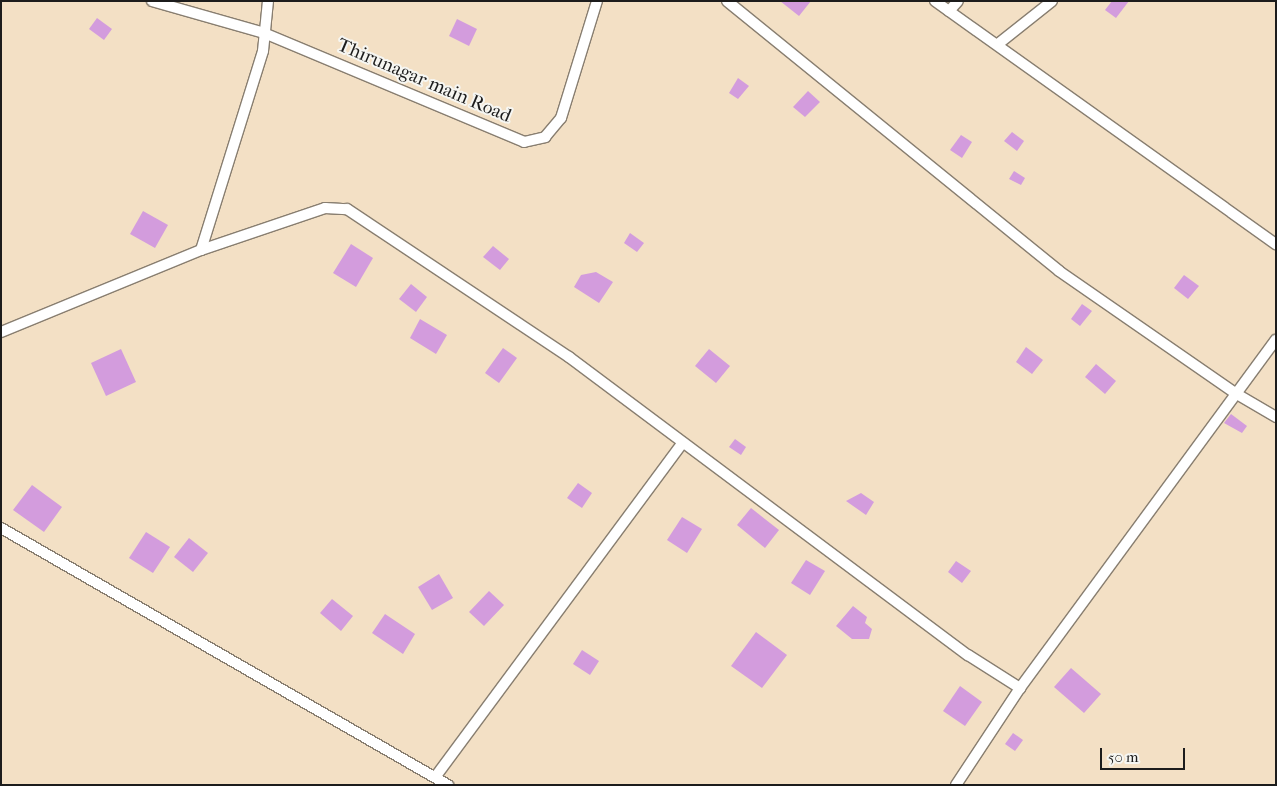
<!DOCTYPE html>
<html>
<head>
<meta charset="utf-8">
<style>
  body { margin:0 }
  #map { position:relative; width:1277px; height:786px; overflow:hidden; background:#f3e0c5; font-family:"IM FELL French Canon",serif }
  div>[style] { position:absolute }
  .building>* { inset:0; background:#d39cdd }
  .roads { filter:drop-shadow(1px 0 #887e70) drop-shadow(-1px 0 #887e70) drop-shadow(0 1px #887e70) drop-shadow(0 -1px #887e70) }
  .street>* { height:10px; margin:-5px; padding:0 5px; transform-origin:5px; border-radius:5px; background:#fff }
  span { translate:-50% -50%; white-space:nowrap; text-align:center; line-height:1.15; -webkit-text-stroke:4px #f6f6f2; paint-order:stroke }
  .street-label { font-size:19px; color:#1c1c1c }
  .frame { position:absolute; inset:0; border:2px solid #1c1c1c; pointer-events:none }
  .scale { position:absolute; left:1100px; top:748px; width:85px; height:22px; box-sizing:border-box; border:2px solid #1c1c1c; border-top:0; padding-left:6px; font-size:15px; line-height:18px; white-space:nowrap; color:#1c1c1c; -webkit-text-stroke:4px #f6f6f2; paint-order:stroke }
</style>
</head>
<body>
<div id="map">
  <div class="building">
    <i style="clip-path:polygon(780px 1px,811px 1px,799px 16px)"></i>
    <i style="clip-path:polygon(1112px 1px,1129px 1px,1116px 18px,1105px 10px)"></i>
    <i style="clip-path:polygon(97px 18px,112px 29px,104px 40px,89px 29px)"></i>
    <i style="clip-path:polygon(457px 19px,477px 29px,469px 46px,449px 36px)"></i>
    <i style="clip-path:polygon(738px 78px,749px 86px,738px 99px,729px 93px)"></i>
    <i style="clip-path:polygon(808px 91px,820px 102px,805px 117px,793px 107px)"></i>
    <i style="clip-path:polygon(1012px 132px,1024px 141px,1017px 151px,1004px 141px)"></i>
    <i style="clip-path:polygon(961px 135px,972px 142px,962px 158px,950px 150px)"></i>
    <i style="clip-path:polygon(1014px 171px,1025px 178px,1021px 185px,1009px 179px)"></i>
    <i style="clip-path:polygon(143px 211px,168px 225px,155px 248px,130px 234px)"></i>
    <i style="clip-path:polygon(630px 233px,644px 243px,637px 252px,624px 243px)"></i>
    <i style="clip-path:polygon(351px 244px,373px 258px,356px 287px,333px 273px)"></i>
    <i style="clip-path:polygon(493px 246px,509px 259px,500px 270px,483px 257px)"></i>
    <i style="clip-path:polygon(596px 272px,613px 282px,599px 303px,574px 287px,581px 275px)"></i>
    <i style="clip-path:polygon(1184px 275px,1199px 286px,1188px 299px,1174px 288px)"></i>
    <i style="clip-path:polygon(411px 284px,427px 297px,416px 312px,399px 299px)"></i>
    <i style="clip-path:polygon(1082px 304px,1092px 311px,1080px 326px,1071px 319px)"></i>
    <i style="clip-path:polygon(420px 319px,447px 335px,436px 354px,410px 338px)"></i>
    <i style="clip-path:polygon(1026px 347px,1043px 360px,1032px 374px,1016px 362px)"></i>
    <i style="clip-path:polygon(503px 348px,517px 358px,499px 383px,485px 373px)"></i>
    <i style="clip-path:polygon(121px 349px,136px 382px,106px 396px,91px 363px)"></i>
    <i style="clip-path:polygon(709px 349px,730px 366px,716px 383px,695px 366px)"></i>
    <i style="clip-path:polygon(1096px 364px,1116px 381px,1105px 394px,1085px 377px)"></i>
    <i style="clip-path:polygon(1231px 414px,1247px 426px,1242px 433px,1224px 423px)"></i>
    <i style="clip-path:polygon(735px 439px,746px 447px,741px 455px,729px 447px)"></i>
    <i style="clip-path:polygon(578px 483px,592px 493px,582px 508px,567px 498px)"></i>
    <i style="clip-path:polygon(32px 485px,62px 507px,44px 532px,13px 510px)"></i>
    <i style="clip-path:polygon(861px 493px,874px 502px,866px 515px,846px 501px)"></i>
    <i style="clip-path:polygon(751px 508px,779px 530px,765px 548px,737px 525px)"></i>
    <i style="clip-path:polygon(682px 517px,702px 529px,687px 553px,667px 540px)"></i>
    <i style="clip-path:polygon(146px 532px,170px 547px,153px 573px,129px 558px)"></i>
    <i style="clip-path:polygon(189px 538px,208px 553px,193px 572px,174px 557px)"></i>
    <i style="clip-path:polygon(806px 560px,825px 571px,810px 595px,791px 583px)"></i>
    <i style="clip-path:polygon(956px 561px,971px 571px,962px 583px,948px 572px)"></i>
    <i style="clip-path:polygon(439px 574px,453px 598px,432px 610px,418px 587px)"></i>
    <i style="clip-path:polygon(489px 591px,504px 605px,484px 626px,469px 612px)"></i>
    <i style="clip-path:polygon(332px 599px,353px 616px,341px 631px,320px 613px)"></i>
    <i style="clip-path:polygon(853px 606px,867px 617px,865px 623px,872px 629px,869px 639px,852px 639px,836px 626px)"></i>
    <i style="clip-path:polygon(385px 614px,415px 634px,403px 654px,372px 633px)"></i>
    <i style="clip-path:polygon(756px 632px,787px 655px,762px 688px,731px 666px)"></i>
    <i style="clip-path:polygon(582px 650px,599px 661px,590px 675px,573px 664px)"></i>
    <i style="clip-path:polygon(1071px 668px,1101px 694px,1084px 713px,1054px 687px)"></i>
    <i style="clip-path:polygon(960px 686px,982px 702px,965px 726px,943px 711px)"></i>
    <i style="clip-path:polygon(1013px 733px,1023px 740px,1015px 751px,1005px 744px)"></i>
  </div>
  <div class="roads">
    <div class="street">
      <i style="left:152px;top:1px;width:116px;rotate:15.9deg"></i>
      <i style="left:264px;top:33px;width:282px;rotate:22.7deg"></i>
      <i style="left:524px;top:142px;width:22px;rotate:-13deg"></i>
      <i style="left:545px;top:137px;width:25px;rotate:-50deg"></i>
      <i style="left:561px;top:118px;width:122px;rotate:-72.9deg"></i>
      <i style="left:727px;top:1px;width:428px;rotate:39.1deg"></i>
      <i style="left:1059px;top:271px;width:214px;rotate:34.7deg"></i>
      <i style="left:1235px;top:393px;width:48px;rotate:30.3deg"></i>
      <i style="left:935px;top:1px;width:419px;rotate:35.5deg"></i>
      <i style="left:949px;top:11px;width:13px;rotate:-48deg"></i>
      <i style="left:998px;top:44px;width:69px;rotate:-38.5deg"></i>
      <i style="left:201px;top:250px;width:208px;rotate:-72.7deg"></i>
      <i style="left:263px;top:51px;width:50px;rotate:-84.3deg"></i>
      <i style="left:1px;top:332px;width:216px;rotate:-22.3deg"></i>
      <i style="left:201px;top:250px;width:131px;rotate:-18.7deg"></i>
      <i style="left:325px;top:208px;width:22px;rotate:3deg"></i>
      <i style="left:347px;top:209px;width:267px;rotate:33.7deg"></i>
      <i style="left:569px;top:357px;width:498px;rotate:36.8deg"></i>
      <i style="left:968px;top:655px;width:62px;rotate:32.4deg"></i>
      <i style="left:1px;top:528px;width:516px;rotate:29.9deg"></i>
      <i style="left:436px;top:776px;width:414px;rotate:-53.5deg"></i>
      <i style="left:956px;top:785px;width:116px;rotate:-56.6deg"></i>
      <i style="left:1020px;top:688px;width:432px;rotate:-53.7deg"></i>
    </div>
  </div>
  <div class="street-label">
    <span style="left:424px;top:81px;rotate:23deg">Thirunagar main Road</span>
  </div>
  <div class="frame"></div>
  <div class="scale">50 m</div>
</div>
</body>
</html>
